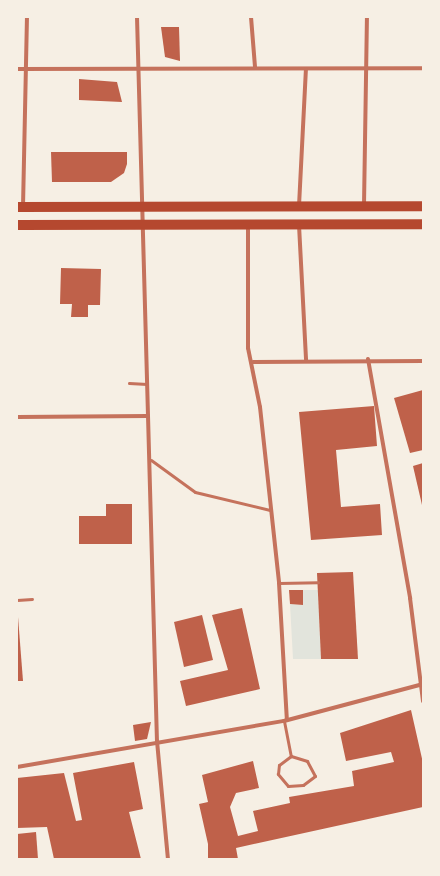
<!DOCTYPE html>
<html>
<head>
<meta charset="utf-8">
<style>
  body { margin:0 }
  #map { position:relative; width:440px; height:876px; overflow:hidden; background:#f6efe4; font-family:"Nunito Sans",sans-serif }
  div>[style] { position:absolute }
  .green>* { inset:0; background:#e2e4dc }
  .building>* { inset:0; background:#bf614a }
  .service>* { height:3px; margin:-1.5px; padding:0 1.5px; transform-origin:1.5px; border-radius:1.5px; background:#c5725c }
  .minor>* { height:4px; margin:-2px; padding:0 2px; transform-origin:2px; border-radius:2px; background:#c5725c }
  .primary>* { height:10px; margin:-5px; padding:0 5px; transform-origin:5px; border-radius:5px; background:#b5482f }
  span { translate:-50% -50%; white-space:nowrap; text-align:center; line-height:1.15; -webkit-text-stroke:3.5px #f6efe4; paint-order:stroke }
  .frame { position:absolute; inset:0; border:18px solid #f6efe4; pointer-events:none }
</style>
</head>
<body>
<div id="map">
  <div class="green">
    <i style="clip-path:polygon(303px 590px,318px 590px,321px 659px,293px 659px,290px 604px,303px 605px)"></i>
  </div>
  <div class="building">
    <i style="clip-path:polygon(161px 27px,179px 27px,180px 61px,165px 57px)"></i>
    <i style="clip-path:polygon(79px 79px,117px 82px,122px 102px,79px 100px)"></i>
    <i style="clip-path:polygon(51px 152px,127px 152px,127px 164px,124px 173px,111px 182px,52px 182px)"></i>
    <i style="clip-path:polygon(61px 268px,101px 269px,100px 305px,88px 305px,88px 317px,71px 317px,72px 304px,60px 304px)"></i>
    <i style="clip-path:polygon(423px 390px,423px 450px,410px 453px,394px 398px)"></i>
    <i style="clip-path:polygon(374px 406px,377px 446px,336px 450px,341px 507px,380px 504px,382px 535px,311px 540px,299px 412px)"></i>
    <i style="clip-path:polygon(423px 463px,423px 505px,422px 505px,413px 466px)"></i>
    <i style="clip-path:polygon(106px 504px,132px 504px,132px 544px,79px 544px,79px 516px,106px 516px)"></i>
    <i style="clip-path:polygon(353px 572px,358px 659px,321px 659px,317px 573px)"></i>
    <i style="clip-path:polygon(289px 590px,303px 590px,303px 605px,290px 604px)"></i>
    <i style="clip-path:polygon(242px 608px,260px 689px,186px 706px,180px 681px,228px 670px,212px 615px)"></i>
    <i style="clip-path:polygon(202px 615px,213px 660px,184px 667px,174px 622px)"></i>
    <i style="clip-path:polygon(17px 617px,18px 617px,23px 681px,17px 681px)"></i>
    <i style="clip-path:polygon(411px 710px,423px 763px,423px 807px,236px 848px,238px 859px,208px 859px,208px 844px,199px 804px,208px 802px,202px 775px,253px 761px,259px 788px,236px 793px,230px 807px,238px 836px,258px 831px,253px 811px,290px 803px,289px 797px,354px 786px,352px 771px,394px 762px,391px 752px,346px 761px,340px 733px)"></i>
    <i style="clip-path:polygon(151px 722px,147px 739px,135px 741px,133px 725px)"></i>
    <i style="clip-path:polygon(134px 762px,143px 809px,129px 812px,141px 859px,54px 859px,47px 827px,17px 828px,17px 778px,64px 773px,76px 821px,82px 820px,73px 773px)"></i>
    <i style="clip-path:polygon(36px 832px,38px 859px,17px 859px,17px 834px)"></i>
  </div>
  <div class="service">
    <i style="left:129px;top:383px;width:18px;rotate:3deg"></i>
    <i style="left:151px;top:460px;width:54px;rotate:36deg"></i>
    <i style="left:195px;top:492px;width:77px;rotate:13.5deg"></i>
    <i style="left:279px;top:583px;width:39px;rotate:-1deg"></i>
    <i style="left:17px;top:600px;width:15px;rotate:-4deg"></i>
    <i style="left:284px;top:721px;width:36px;rotate:79deg"></i>
    <i style="left:291px;top:756px;width:17px;rotate:17deg"></i>
    <i style="left:307px;top:761px;width:17px;rotate:62deg"></i>
    <i style="left:315px;top:776px;width:15px;rotate:143deg"></i>
    <i style="left:303px;top:785px;width:15px;rotate:176deg"></i>
    <i style="left:288px;top:786px;width:16px;rotate:-130deg"></i>
    <i style="left:278px;top:774px;width:9px;rotate:-84deg"></i>
    <i style="left:279px;top:765px;width:15px;rotate:-37deg"></i>
  </div>
  <div class="minor">
    <i style="left:137px;top:17px;width:724px;rotate:88.42deg"></i>
    <i style="left:157px;top:741px;width:119px;rotate:84.7deg"></i>
    <i style="left:251px;top:17px;width:50px;rotate:85.4deg"></i>
    <i style="left:17px;top:69px;width:406px;rotate:-0.1deg"></i>
    <i style="left:364px;top:205px;width:188px;rotate:-89.1deg"></i>
    <i style="left:299px;top:206px;width:137px;rotate:-87.1deg"></i>
    <i style="left:23px;top:207px;width:190px;rotate:-88.8deg"></i>
    <i style="left:248px;top:225px;width:123px;rotate:90deg"></i>
    <i style="left:248px;top:348px;width:60px;rotate:78.5deg"></i>
    <i style="left:260px;top:407px;width:177px;rotate:83.8deg"></i>
    <i style="left:279px;top:583px;width:137px;rotate:86.7deg"></i>
    <i style="left:299px;top:225px;width:135px;rotate:87deg"></i>
    <i style="left:368px;top:359px;width:243px;rotate:80deg"></i>
    <i style="left:410px;top:598px;width:104px;rotate:82.8deg"></i>
    <i style="left:253px;top:362px;width:170px;rotate:-0.3deg"></i>
    <i style="left:17px;top:417px;width:131px;rotate:-0.4deg"></i>
    <i style="left:17px;top:767px;width:271px;rotate:-9.8deg"></i>
    <i style="left:284px;top:721px;width:144px;rotate:-14.9deg"></i>
  </div>
  <div class="primary">
    <i style="left:17px;top:207px;width:406px;rotate:-0.1deg"></i>
    <i style="left:17px;top:225px;width:406px;rotate:-0.1deg"></i>
  </div>
  <div class="frame"></div>
</div>
</body>
</html>
